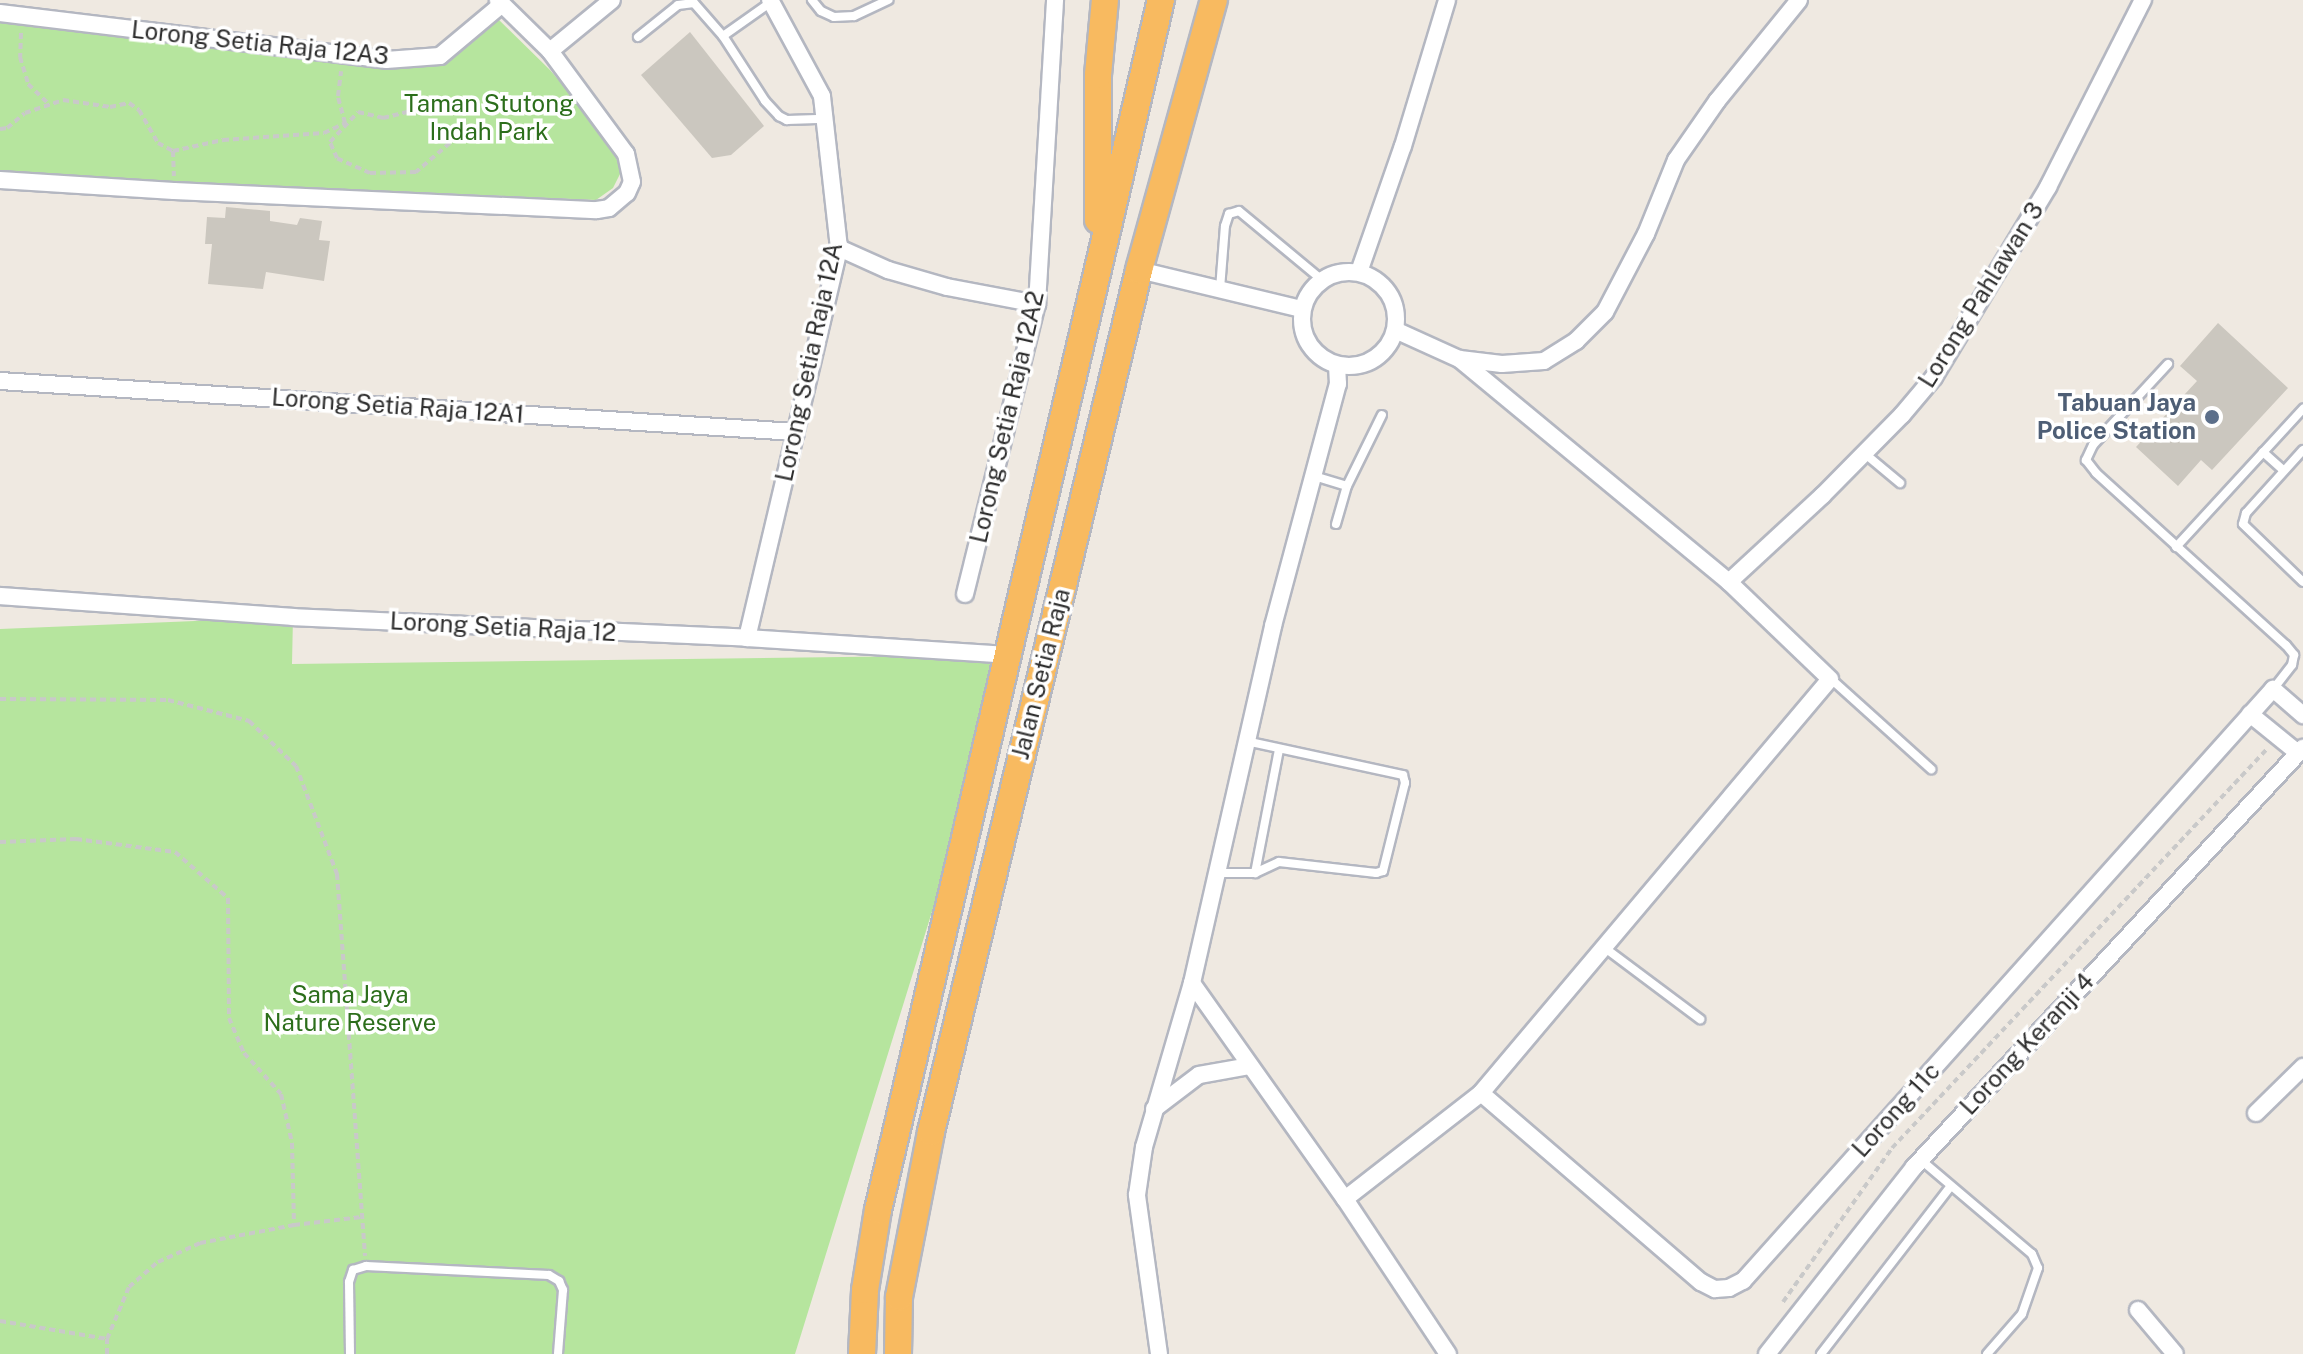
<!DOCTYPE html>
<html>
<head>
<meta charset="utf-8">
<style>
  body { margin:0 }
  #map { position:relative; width:2303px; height:1354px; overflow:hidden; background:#efe9e1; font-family:"Public Sans",sans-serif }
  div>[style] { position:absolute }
  .green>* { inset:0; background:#b6e59e }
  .building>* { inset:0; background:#cbc7bf }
  .path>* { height:4px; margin-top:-2px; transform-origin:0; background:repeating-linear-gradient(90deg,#c9c9c9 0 6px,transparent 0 10px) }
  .roads { filter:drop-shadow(2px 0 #b4b7c1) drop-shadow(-2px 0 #b4b7c1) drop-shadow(0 2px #b4b7c1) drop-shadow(0 -2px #b4b7c1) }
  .service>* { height:8px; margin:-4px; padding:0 4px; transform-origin:4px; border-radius:4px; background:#fff }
  .minor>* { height:16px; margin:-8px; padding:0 8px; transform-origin:8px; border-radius:8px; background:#fff }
  .minor>.ring { margin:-8px; padding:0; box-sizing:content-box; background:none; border:16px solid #fff; border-radius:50% }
  .trunk>* { height:26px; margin:-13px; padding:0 13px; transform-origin:13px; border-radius:13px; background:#f8ba60 }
  .dots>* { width:22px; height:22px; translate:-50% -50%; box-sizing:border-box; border:4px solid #fff; border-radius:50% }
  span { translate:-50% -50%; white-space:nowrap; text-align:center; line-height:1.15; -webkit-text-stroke:7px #fff; paint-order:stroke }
  .street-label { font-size:24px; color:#2e2e2e }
  .park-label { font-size:24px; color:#2c6e1b }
  .service-label { font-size:24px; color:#4e5e75; font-weight:700 }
  .right { translate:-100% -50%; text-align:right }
</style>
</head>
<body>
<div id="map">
  <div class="green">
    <i style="clip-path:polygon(0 19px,440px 58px,498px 19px,550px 70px,610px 140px,621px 172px,613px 188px,596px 200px,0 174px)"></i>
    <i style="clip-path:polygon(293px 617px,292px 664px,1007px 655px,987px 734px,795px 1354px,0 1354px,0 629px)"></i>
  </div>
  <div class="building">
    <i style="clip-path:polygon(690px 32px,764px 126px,731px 155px,712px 158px,641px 75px)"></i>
    <i style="clip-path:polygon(226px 207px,270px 211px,270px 221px,297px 225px,300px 218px,322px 221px,319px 240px,330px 241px,324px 281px,266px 272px,263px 289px,208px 284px,212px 244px,205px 244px,207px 217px,225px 218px)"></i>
    <i style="clip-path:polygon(2218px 323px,2288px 388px,2212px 470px,2201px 460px,2178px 486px,2136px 447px,2197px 381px,2180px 366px)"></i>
  </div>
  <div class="path">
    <i style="left:21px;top:33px;width:24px;rotate:92deg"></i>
    <i style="left:20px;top:57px;width:28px;rotate:73deg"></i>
    <i style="left:28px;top:84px;width:29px;rotate:44deg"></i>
    <i style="left:443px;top:103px;width:21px;rotate:17deg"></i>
    <i style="left:463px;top:109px;width:21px;rotate:85deg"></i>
    <i style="left:465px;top:130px;width:65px;rotate:139.4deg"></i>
    <i style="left:416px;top:172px;width:46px;rotate:178.8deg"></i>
    <i style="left:370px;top:173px;width:36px;rotate:-156deg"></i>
    <i style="left:337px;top:158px;width:17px;rotate:-114deg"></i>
    <i style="left:330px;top:142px;width:41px;rotate:-47deg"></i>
    <i style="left:358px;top:112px;width:26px;rotate:13deg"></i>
    <i style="left:383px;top:118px;width:62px;rotate:-14deg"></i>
    <i style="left:0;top:129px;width:7px;rotate:-8deg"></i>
    <i style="left:7px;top:128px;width:23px;rotate:-40deg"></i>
    <i style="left:25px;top:113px;width:40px;rotate:-18.9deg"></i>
    <i style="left:63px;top:100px;width:48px;rotate:8.5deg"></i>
    <i style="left:110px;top:107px;width:19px;rotate:-12deg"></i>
    <i style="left:129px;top:103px;width:12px;rotate:35deg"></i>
    <i style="left:139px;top:110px;width:38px;rotate:60deg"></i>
    <i style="left:158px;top:143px;width:17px;rotate:28deg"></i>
    <i style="left:173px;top:151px;width:51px;rotate:-12.4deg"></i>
    <i style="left:223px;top:140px;width:101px;rotate:-4deg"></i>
    <i style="left:324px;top:133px;width:23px;rotate:-25deg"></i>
    <i style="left:345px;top:123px;width:28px;rotate:-105deg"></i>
    <i style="left:338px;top:96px;width:25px;rotate:-83deg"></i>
    <i style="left:173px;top:151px;width:25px;rotate:88deg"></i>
    <i style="left:0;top:699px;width:168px;rotate:0.3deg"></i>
    <i style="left:168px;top:700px;width:84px;rotate:14.5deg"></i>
    <i style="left:249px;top:721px;width:65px;rotate:43.8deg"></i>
    <i style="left:296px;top:766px;width:116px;rotate:69.2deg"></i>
    <i style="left:337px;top:874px;width:383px;rotate:85.8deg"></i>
    <i style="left:0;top:842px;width:76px;rotate:-2.3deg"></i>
    <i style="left:76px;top:839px;width:100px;rotate:7.5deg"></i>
    <i style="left:175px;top:852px;width:70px;rotate:41deg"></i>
    <i style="left:228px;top:898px;width:120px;rotate:89.5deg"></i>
    <i style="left:229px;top:1018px;width:38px;rotate:67deg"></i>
    <i style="left:244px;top:1053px;width:55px;rotate:47.9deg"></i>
    <i style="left:281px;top:1094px;width:50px;rotate:77.3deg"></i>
    <i style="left:292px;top:1143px;width:82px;rotate:88.6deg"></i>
    <i style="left:1783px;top:1302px;width:189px;rotate:-54.7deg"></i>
    <i style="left:1892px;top:1148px;width:548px;rotate:-46.78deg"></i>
    <i style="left:0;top:1321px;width:109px;rotate:9.5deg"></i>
    <i style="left:107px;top:1354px;width:15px;rotate:-90deg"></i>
    <i style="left:107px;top:1339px;width:56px;rotate:-67.1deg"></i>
    <i style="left:129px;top:1287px;width:38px;rotate:-41deg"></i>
    <i style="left:158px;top:1262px;width:46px;rotate:-24.3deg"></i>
    <i style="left:200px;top:1243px;width:96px;rotate:-10.8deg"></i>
    <i style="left:294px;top:1225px;width:68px;rotate:-6.7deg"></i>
  </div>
  <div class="roads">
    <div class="service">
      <i style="left:812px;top:0;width:14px;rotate:51deg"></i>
      <i style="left:821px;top:11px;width:14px;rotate:25deg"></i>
      <i style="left:834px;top:17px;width:20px;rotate:-3deg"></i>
      <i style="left:854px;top:16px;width:38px;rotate:-25deg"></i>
      <i style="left:723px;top:36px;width:59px;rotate:-35.3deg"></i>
      <i style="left:638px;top:37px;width:51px;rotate:-38.7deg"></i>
      <i style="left:678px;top:5px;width:16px;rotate:-7deg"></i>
      <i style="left:694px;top:3px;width:44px;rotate:48.7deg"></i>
      <i style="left:723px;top:36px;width:77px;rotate:57.1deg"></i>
      <i style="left:765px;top:101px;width:21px;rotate:47deg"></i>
      <i style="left:779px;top:116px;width:9px;rotate:27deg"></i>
      <i style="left:787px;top:120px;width:38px;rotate:-2deg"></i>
      <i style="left:1220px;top:289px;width:63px;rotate:-85.5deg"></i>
      <i style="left:1225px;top:226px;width:13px;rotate:-72deg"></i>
      <i style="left:1229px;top:214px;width:10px;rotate:-17deg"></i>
      <i style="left:1239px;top:211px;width:108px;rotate:39.7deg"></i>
      <i style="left:2168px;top:364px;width:110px;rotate:132.8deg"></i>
      <i style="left:2093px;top:445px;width:17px;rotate:115deg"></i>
      <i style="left:2086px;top:460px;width:16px;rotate:52deg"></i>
      <i style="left:2096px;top:473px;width:256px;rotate:42.2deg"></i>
      <i style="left:2286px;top:645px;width:13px;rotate:51deg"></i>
      <i style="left:2294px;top:655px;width:10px;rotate:101deg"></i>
      <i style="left:2292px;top:665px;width:31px;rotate:128deg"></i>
      <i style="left:2303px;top:450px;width:85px;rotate:132.1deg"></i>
      <i style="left:2246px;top:513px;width:11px;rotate:105deg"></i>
      <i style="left:2243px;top:524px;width:83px;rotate:44deg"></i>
      <i style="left:2263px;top:452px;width:27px;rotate:42deg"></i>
      <i style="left:1864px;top:453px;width:47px;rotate:39.8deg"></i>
      <i style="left:1314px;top:476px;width:34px;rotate:17deg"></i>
      <i style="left:1336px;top:524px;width:40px;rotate:-74deg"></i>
      <i style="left:1347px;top:486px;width:79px;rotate:-63.8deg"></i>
      <i style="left:2176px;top:547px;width:188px;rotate:-47.4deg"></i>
      <i style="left:1831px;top:679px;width:135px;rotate:42deg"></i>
      <i style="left:1217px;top:873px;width:38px"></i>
      <i style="left:1255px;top:873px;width:26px;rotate:-25deg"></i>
      <i style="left:1279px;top:862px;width:98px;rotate:6.5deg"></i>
      <i style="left:1376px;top:873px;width:7px;rotate:-16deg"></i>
      <i style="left:1383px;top:871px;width:91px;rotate:-76deg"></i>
      <i style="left:1405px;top:783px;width:8px;rotate:-104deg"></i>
      <i style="left:1403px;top:775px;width:161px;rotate:-167.8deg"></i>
      <i style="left:1255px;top:873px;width:125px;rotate:-79deg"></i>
      <i style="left:1605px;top:948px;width:119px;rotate:36.8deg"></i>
      <i style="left:1921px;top:1160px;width:145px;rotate:40.3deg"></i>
      <i style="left:2032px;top:1254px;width:15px;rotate:67deg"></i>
      <i style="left:2038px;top:1268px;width:49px;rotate:109.2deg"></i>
      <i style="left:2022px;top:1314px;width:53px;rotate:131.2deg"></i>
      <i style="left:350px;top:1354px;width:72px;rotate:-90.8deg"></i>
      <i style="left:349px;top:1282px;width:13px;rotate:-72deg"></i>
      <i style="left:353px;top:1270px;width:14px;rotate:-17deg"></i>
      <i style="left:366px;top:1266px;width:183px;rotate:2.8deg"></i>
      <i style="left:549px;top:1275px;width:12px;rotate:31deg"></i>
      <i style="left:559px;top:1281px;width:10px;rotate:66deg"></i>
      <i style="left:563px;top:1290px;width:64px;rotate:94.5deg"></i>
      <i style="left:1821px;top:1354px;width:212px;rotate:-52.3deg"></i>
    </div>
    <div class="minor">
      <i style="left:0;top:13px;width:389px;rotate:6.9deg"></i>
      <i style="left:386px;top:60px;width:54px;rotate:-4.2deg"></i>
      <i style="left:440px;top:56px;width:80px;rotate:-39.9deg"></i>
      <i style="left:550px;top:51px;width:80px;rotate:-39.4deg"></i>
      <i style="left:0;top:180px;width:174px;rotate:3.6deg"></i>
      <i style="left:174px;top:191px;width:423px;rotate:2.6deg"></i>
      <i style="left:597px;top:210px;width:12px;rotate:-9deg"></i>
      <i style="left:609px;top:208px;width:23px;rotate:-40deg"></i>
      <i style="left:627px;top:193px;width:12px;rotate:-66deg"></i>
      <i style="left:632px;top:182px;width:29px;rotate:-102deg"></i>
      <i style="left:626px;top:154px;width:128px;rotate:-126.4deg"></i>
      <i style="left:550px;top:51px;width:73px;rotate:-135.6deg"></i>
      <i style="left:839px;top:248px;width:54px;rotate:24.2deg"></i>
      <i style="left:888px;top:270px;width:61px;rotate:16.1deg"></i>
      <i style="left:947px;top:287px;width:92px;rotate:10.7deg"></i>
      <i style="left:1139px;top:270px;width:168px;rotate:13.5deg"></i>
      <i style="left:1359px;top:272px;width:133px;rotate:-70.8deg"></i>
      <i style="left:1403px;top:146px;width:152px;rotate:-73.2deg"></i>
      <i class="ring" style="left:1302px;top:272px;width:78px;height:78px"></i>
      <i style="left:1460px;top:359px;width:42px;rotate:6.8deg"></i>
      <i style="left:1502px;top:364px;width:42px;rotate:-4.1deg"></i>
      <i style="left:1544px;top:361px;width:38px;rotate:-32deg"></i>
      <i style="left:1576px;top:341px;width:41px;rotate:-45deg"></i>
      <i style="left:1605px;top:312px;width:88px;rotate:-62.3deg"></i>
      <i style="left:1646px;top:234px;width:80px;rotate:-67.9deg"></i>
      <i style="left:1676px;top:160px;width:72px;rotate:-55.2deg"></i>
      <i style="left:1717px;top:101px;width:130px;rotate:-50.9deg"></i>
      <i style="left:0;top:381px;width:798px;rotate:3.67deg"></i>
      <i style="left:1729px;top:582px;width:127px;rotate:-42.8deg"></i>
      <i style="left:1822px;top:496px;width:114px;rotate:-45.4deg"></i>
      <i style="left:1902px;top:415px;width:50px;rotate:-49.9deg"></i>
      <i style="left:1934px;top:377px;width:222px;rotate:-59deg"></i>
      <i style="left:2048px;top:187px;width:210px;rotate:-63.1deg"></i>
      <i style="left:965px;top:594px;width:299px;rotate:-76.1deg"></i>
      <i style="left:1037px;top:304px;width:305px;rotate:-86.6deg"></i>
      <i style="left:0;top:596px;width:294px;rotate:4.1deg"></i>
      <i style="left:293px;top:617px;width:454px;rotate:2.6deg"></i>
      <i style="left:747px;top:638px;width:261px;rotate:3.7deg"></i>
      <i style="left:747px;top:638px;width:401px;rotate:-76.7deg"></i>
      <i style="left:839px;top:248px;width:153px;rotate:-96.4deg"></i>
      <i style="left:822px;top:96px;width:109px;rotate:-118.4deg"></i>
      <i style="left:2250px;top:714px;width:62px;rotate:39.1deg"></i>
      <i style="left:1192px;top:983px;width:265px;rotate:54.7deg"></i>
      <i style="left:1345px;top:1199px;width:186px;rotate:56.4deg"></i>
      <i style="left:1481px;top:1093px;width:290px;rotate:40.7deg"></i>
      <i style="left:1701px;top:1282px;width:16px;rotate:27deg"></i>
      <i style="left:1715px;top:1289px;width:14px;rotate:-4deg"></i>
      <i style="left:1729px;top:1288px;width:16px;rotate:-27deg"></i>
      <i style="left:1743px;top:1281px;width:795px;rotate:-48.16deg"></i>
      <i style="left:2273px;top:689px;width:40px;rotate:41deg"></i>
      <i style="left:1154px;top:1109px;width:56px;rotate:-37.1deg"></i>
      <i style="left:1199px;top:1075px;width:52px;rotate:-10deg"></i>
      <i style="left:2256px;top:1113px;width:66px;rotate:-44.4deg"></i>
      <i style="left:1345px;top:1199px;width:172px;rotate:-37.9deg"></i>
      <i style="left:1481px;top:1093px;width:541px;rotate:-49.87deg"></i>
      <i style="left:1830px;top:679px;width:140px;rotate:-136.2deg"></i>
      <i style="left:1729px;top:582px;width:350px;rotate:-140.4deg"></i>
      <i style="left:1459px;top:359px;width:70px;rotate:-155.6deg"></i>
      <i style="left:2138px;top:1310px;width:57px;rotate:49.9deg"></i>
      <i style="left:1159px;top:1354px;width:161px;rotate:-97.9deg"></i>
      <i style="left:1137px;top:1195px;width:49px;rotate:-81.7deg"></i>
      <i style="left:1144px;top:1147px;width:171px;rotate:-73.7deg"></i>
      <i style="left:1192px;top:983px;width:366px;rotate:-77.2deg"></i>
      <i style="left:1273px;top:626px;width:251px;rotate:-75deg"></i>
      <i style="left:1338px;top:384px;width:19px;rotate:-93deg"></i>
      <i style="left:1767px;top:1354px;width:238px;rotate:-51.8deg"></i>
      <i style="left:1914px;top:1167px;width:572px;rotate:-47.13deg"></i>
    </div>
    <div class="trunk">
      <i style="left:1098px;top:220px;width:145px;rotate:-90deg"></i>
      <i style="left:1098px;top:75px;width:75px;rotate:-84.7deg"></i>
      <i style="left:862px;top:1354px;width:64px;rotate:-87.3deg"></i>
      <i style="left:865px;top:1290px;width:81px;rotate:-80.8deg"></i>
      <i style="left:878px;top:1210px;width:1243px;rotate:-76.84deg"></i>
      <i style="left:898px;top:1354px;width:57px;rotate:-89deg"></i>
      <i style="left:899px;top:1297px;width:168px;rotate:-79deg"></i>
      <i style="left:931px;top:1132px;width:887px;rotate:-76.43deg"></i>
      <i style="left:1139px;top:270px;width:280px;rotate:-74.5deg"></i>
    </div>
  </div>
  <div class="dots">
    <i style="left:2212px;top:417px;background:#5c6f8a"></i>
  </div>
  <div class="street-label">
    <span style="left:260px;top:43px;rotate:6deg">Lorong Setia Raja 12A3</span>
    <span style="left:1981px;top:295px;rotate:-58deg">Lorong Pahlawan 3</span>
    <span style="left:809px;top:362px;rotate:-78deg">Lorong Setia Raja 12A</span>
    <span style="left:398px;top:406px;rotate:4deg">Lorong Setia Raja 12A1</span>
    <span style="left:1007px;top:417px;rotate:-77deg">Lorong Setia Raja 12A2</span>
    <span style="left:503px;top:627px;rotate:3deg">Lorong Setia Raja 12</span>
    <span style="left:1041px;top:674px;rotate:-76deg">Jalan Setia Raja</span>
    <span style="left:2027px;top:1044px;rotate:-47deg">Lorong Keranji 4</span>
    <span style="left:1896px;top:1110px;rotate:-48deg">Lorong 11c</span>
  </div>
  <div class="park-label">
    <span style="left:489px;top:118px">Taman Stutong<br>Indah Park</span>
    <span style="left:350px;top:1009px">Sama Jaya<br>Nature Reserve</span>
  </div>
  <div class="service-label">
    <span class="right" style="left:2196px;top:417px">Tabuan Jaya<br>Police Station</span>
  </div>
</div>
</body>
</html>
